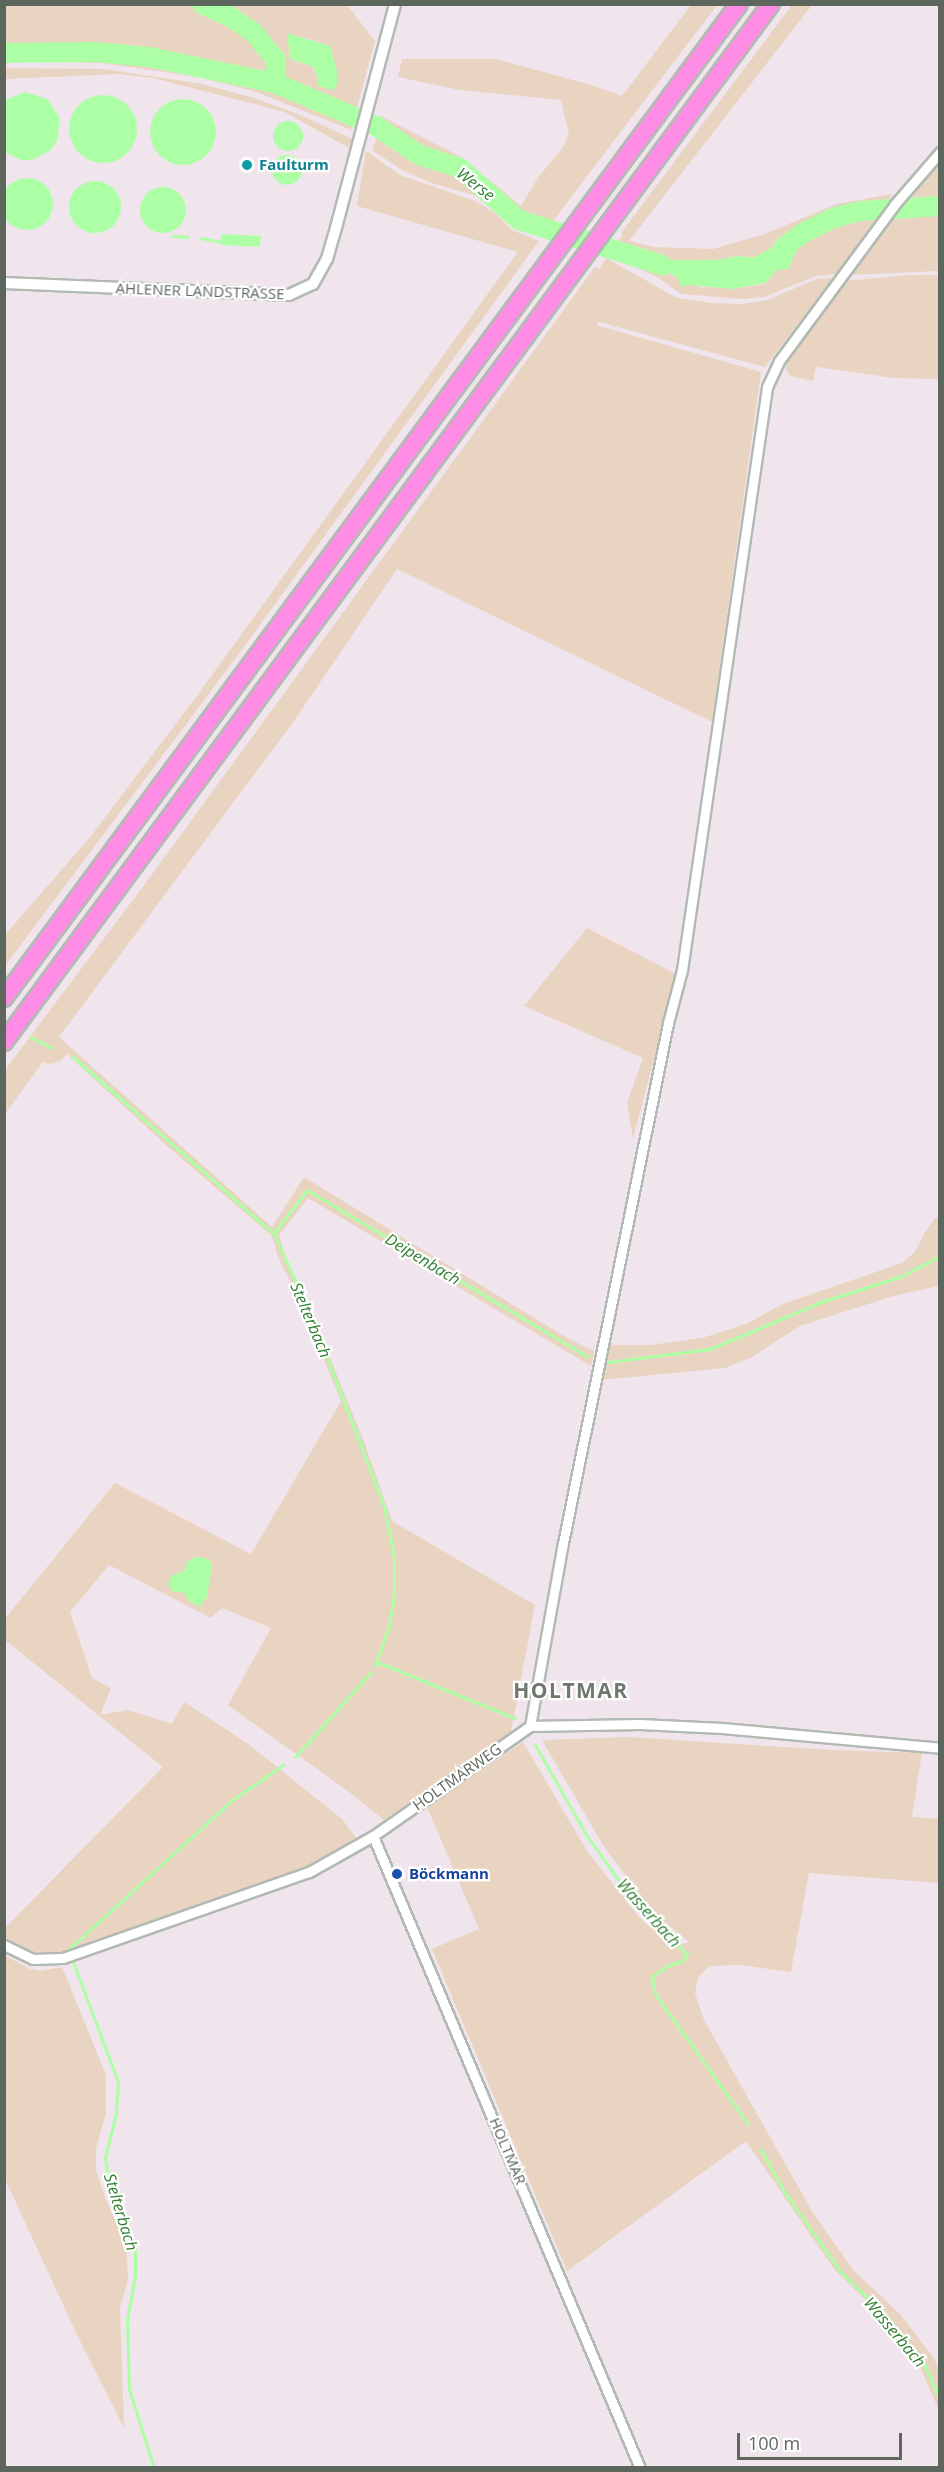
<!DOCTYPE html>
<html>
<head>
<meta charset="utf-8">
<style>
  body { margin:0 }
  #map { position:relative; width:944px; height:2472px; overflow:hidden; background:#f0e5ed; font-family:"Open Sans",sans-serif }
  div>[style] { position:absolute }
  .green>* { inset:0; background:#e8d4c0 }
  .water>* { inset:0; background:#adffa5 }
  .round { border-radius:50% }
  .stream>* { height:3px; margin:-1.5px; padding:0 1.5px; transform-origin:1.5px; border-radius:1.5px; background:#adffa5 }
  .river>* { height:20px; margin:-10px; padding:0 10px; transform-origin:10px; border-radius:10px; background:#adffa5 }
  .roads { filter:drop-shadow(2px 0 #b2bab3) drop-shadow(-2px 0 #b2bab3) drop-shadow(0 2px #b2bab3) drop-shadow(0 -2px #b2bab3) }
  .minor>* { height:9px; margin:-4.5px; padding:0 4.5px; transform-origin:4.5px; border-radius:4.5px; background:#fff }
  .tertiary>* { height:10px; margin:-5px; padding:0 5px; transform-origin:5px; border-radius:5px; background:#fff }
  .motorway>* { height:16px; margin:-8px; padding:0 8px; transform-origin:8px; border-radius:8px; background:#ff8ce5 }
  .dots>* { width:16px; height:16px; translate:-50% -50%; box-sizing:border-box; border:3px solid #fff; border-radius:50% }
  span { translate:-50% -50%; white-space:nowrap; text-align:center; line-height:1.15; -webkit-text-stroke:4.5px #fff; paint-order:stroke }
  .culture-label { font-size:15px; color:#0d838f; font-weight:700 }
  .left { translate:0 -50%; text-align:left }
  .street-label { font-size:15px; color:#5c665d }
  .transit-label { font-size:15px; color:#164399; font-weight:700 }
  .water-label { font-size:16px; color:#2e7f2e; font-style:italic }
  .district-label { font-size:21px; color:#6e786d; font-weight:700; letter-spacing:1.5px }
  .frame { position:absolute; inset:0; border:6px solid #5c665d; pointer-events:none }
  .scale { position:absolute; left:737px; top:2433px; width:165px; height:27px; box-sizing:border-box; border:3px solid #5c665d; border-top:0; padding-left:8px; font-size:18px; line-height:21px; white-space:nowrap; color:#5c665d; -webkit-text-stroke:4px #fff; paint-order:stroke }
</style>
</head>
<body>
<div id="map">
  <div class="green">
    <i style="clip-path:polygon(evenodd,4px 5px,347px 5px,375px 41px,351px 130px,254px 91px,198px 77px,103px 63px,5px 61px,4px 5px,303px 37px,330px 46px,316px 79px,316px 71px,312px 66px,290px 59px,289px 41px,303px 37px)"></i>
    <i style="clip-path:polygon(691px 5px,717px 5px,541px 237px,515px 227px,497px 209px,480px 197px,432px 183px,402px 170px,373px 151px,381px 116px,461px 157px,521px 206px,539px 176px,562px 149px,569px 134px,561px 100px,460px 90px,398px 77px,402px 59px,496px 59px,591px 85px,622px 96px)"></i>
    <i style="clip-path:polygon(evenodd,792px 5px,812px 5px,629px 241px,654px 247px,713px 249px,762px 235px,837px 204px,892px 194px,889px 204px,881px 216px,836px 274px,816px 276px,764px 297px,743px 299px,681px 294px,657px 277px,608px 254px,623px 235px,621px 233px,792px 5px,805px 232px,765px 284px,731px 289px,710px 286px,701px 288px,642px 262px,645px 255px,671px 260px,716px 260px,738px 256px,753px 258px,797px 233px,805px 232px)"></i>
    <i style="clip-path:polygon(4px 68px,104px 69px,202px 84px,254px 98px,303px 116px,352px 139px,349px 148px,285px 112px,153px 78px,120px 74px,5px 79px)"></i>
    <i style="clip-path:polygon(366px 151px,400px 175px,475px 201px,494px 212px,512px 230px,539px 241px,241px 651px,5px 966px,5px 935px,91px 836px,199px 693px,518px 252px,357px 206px)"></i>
    <i style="clip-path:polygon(939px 157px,939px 271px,849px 275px,901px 203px)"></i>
    <i style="clip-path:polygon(606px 258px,677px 298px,712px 303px,742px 304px,767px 300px,817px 279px,833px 278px,765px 367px,599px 322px,596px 325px,761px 372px,712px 722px,397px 569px,294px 721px,59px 1037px,272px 1227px,304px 1177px,567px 1338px,594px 1351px,591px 1366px,308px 1198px,279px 1235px,285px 1255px,310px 1308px,364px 1442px,392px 1521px,535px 1605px,511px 1732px,384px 1820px,349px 1792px,228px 1705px,271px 1628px,222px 1608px,211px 1618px,109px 1565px,70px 1612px,92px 1678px,111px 1688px,100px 1715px,128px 1710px,172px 1724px,184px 1702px,247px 1743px,342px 1819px,357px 1839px,310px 1866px,137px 1930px,62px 1954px,44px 1957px,28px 1954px,5px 1942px,5px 1928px,163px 1767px,5px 1640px,4px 1620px,115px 1483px,251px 1554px,341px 1401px,298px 1297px,278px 1257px,272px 1236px,166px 1145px,67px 1054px,60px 1061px,51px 1064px,43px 1062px,5px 1114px,5px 1070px,142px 888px,595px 267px,599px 269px)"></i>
    <i style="clip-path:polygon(910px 275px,939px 275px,939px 379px,893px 378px,816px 367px,813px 381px,790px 376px,786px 369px,789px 353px,844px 281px)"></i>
    <i style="clip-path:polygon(587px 928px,676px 974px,633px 1139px,627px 1103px,643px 1058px,524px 1006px)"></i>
    <i style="clip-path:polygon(939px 1217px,939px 1286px,893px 1296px,800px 1326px,752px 1357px,725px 1368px,601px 1380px,608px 1345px,650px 1345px,702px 1338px,746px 1324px,783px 1304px,902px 1263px,915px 1252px,925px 1232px,935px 1218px)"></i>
    <i style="clip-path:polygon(629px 1737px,830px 1750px,922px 1753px,912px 1817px,939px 1819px,939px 1883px,809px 1873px,791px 1972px,740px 1965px,710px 1966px,698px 1977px,695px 1993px,704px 2020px,813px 2213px,854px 2271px,900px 2314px,934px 2358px,939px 2371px,939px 2410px,919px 2365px,882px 2316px,834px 2269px,746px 2141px,567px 2271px,432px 1949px,479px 1929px,427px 1807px,523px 1742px,587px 1851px,638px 1916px,672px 1947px,689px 1942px,662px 1920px,639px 1894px,603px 1845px,542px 1740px)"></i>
    <i style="clip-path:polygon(4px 1955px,30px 1969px,40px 1971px,62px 1967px,106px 2075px,106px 2113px,96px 2148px,96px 2170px,104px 2195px,126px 2246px,128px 2279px,120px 2308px,124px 2428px,78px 2337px,5px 2179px)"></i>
  </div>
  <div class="water">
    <i style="clip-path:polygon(287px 33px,330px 46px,337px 71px,337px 85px,333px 90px,318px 86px,316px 71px,312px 66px,290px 59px)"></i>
    <i style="clip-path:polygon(25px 92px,47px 99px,60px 118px,57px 141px,51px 150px,32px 160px,21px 160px,5px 152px,5px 100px)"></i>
    <i class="round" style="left:69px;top:95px;width:68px;height:68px"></i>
    <i class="round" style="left:150px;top:99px;width:66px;height:66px"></i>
    <i class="round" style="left:273px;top:121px;width:30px;height:30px"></i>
    <i class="round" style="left:272px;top:155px;width:30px;height:30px"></i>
    <i class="round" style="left:1px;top:178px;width:52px;height:52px"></i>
    <i class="round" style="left:69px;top:181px;width:52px;height:52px"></i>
    <i class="round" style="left:140px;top:187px;width:46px;height:46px"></i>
    <i style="clip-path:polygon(805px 232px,788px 269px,777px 270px,765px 283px,732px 289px,689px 285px,682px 287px,677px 277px,637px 258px,645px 255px,671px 260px,716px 260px,739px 256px,753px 258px,797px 233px)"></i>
    <i style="clip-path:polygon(221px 234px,261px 236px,260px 247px,221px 245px)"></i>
    <i style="clip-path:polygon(195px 1557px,209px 1559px,212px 1565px,207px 1597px,199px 1607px,190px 1602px,183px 1592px,173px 1592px,168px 1584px,171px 1576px,184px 1571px,187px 1562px)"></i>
  </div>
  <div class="stream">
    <i style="left:173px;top:236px;width:15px;rotate:4deg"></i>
    <i style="left:201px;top:238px;width:20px;rotate:11deg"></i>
    <i style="left:30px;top:1037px;width:25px;rotate:26deg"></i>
    <i style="left:72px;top:1056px;width:269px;rotate:41.4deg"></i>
    <i style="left:274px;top:1234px;width:90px;rotate:65.7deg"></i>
    <i style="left:311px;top:1316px;width:204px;rotate:69deg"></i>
    <i style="left:384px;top:1506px;width:52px;rotate:78.9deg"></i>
    <i style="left:394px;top:1557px;width:38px;rotate:90deg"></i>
    <i style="left:394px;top:1595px;width:31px;rotate:99deg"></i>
    <i style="left:389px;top:1626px;width:42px;rotate:109.3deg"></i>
    <i style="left:274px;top:1233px;width:54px;rotate:-52.5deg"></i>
    <i style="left:307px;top:1190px;width:326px;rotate:30.7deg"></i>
    <i style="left:608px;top:1362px;width:103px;rotate:-7.3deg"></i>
    <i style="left:710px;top:1349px;width:121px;rotate:-22.9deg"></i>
    <i style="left:821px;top:1302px;width:85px;rotate:-17.8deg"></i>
    <i style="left:902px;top:1276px;width:43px;rotate:-27.8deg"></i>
    <i style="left:377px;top:1662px;width:149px;rotate:22.1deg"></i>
    <i style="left:535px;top:1745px;width:105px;rotate:60.3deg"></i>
    <i style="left:587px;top:1836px;width:65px;rotate:54.4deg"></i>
    <i style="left:625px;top:1889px;width:90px;rotate:46.4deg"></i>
    <i style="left:687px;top:1954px;width:9px;rotate:126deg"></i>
    <i style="left:682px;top:1961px;width:16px;rotate:162deg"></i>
    <i style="left:667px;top:1966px;width:18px;rotate:146deg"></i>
    <i style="left:652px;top:1976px;width:18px;rotate:81deg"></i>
    <i style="left:655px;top:1994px;width:160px;rotate:54.4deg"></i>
    <i style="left:295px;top:1757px;width:114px;rotate:-48.2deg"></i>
    <i style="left:69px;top:1949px;width:221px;rotate:-42.4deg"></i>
    <i style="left:232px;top:1800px;width:62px;rotate:-34.5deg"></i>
    <i style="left:73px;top:1962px;width:128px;rotate:69.4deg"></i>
    <i style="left:118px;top:2082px;width:31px;rotate:94deg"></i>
    <i style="left:116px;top:2113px;width:46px;rotate:103.7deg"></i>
    <i style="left:105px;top:2158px;width:25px;rotate:81deg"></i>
    <i style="left:109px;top:2183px;width:70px;rotate:68.2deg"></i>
    <i style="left:135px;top:2248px;width:27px;rotate:90deg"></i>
    <i style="left:135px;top:2275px;width:46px;rotate:100.1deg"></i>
    <i style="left:127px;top:2320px;width:69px;rotate:88.3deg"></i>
    <i style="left:129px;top:2389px;width:83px;rotate:72.4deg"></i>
    <i style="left:761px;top:2150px;width:49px;rotate:60.8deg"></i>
    <i style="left:785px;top:2193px;width:97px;rotate:54.7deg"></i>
    <i style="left:841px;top:2272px;width:64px;rotate:44.4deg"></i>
    <i style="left:887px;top:2317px;width:60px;rotate:51.8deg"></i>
    <i style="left:924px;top:2364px;width:39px;rotate:66deg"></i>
  </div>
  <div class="river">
    <i style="left:202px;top:4px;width:30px;rotate:24deg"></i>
    <i style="left:229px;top:16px;width:30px;rotate:34deg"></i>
    <i style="left:254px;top:33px;width:35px;rotate:51deg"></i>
    <i style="left:276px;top:60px;width:23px;rotate:92deg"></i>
    <i style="left:4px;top:53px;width:90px;rotate:-0.6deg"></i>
    <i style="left:94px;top:52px;width:55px;rotate:5.2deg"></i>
    <i style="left:149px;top:57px;width:129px;rotate:11.7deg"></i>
    <i style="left:275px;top:83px;width:110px;rotate:23.1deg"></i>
    <i style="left:376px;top:126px;width:52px;rotate:34deg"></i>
    <i style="left:419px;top:155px;width:43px;rotate:17.6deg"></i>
    <i style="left:460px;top:168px;width:79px;rotate:41.4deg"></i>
    <i style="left:519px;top:220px;width:150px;rotate:17.5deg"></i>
    <i style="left:784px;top:247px;width:26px;rotate:-36deg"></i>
    <i style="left:805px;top:232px;width:34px;rotate:-26deg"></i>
    <i style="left:836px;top:217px;width:25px;rotate:-14deg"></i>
    <i style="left:860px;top:211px;width:80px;rotate:-3.6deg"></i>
  </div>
  <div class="roads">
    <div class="minor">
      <i style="left:530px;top:1726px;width:186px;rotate:-79.8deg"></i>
      <i style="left:563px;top:1543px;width:530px;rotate:-78.58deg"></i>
      <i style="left:668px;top:1023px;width:55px;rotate:-75.2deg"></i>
      <i style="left:682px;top:970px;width:589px;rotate:-81.7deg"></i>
      <i style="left:767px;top:387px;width:29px;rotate:-65deg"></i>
      <i style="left:779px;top:361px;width:195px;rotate:-53.5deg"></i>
      <i style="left:895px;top:204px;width:69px;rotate:-49.1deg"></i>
      <i style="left:373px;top:1836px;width:686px;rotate:67.1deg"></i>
      <i style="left:4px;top:1945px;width:32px;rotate:26deg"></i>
      <i style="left:33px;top:1959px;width:30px;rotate:-2deg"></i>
      <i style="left:63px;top:1958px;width:261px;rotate:-19.3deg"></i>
      <i style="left:309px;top:1872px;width:73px;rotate:-29.4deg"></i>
      <i style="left:373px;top:1836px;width:192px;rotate:-35deg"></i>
      <i style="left:530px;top:1726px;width:110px;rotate:-1deg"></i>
      <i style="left:640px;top:1724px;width:82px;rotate:2.8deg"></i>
      <i style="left:722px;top:1728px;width:219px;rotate:5.2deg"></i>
    </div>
    <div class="tertiary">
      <i style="left:4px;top:283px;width:285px;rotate:2.4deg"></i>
      <i style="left:289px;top:295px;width:26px;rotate:-25deg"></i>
      <i style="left:313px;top:284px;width:29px;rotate:-61deg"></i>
      <i style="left:327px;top:259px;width:36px;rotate:-74deg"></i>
      <i style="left:337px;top:224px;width:228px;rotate:-75.2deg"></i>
    </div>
    <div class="motorway">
      <i style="left:4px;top:998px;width:1236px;rotate:-53.52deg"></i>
      <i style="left:4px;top:1042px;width:1291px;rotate:-53.54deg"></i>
    </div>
  </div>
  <div class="dots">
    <i style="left:247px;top:165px;background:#0f9aa8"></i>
    <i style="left:397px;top:1874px;background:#1a4fb4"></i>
  </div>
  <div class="culture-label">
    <span class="left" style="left:259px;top:165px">Faulturm</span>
  </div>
  <div class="street-label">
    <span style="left:200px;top:291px;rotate:2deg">AHLENER LANDSTRASSE</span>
    <span style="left:457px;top:1777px;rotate:-35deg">HOLTMARWEG</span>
    <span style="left:508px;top:2151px;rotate:67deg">HOLTMAR</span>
  </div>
  <div class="transit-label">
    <span class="left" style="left:409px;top:1874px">Böckmann</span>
  </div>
  <div class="water-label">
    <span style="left:476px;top:184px;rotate:38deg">Werse</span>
    <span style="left:423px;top:1259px;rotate:31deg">Deipenbach</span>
    <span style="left:311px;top:1320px;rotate:67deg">Stelterbach</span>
    <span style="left:649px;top:1913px;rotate:48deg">Wasserbach</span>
    <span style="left:121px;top:2212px;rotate:73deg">Stelterbach</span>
    <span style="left:895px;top:2332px;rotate:50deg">Wasserbach</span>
  </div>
  <div class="district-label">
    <span style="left:571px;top:1690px">HOLTMAR</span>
  </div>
  <div class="frame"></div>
  <div class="scale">100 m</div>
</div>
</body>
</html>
